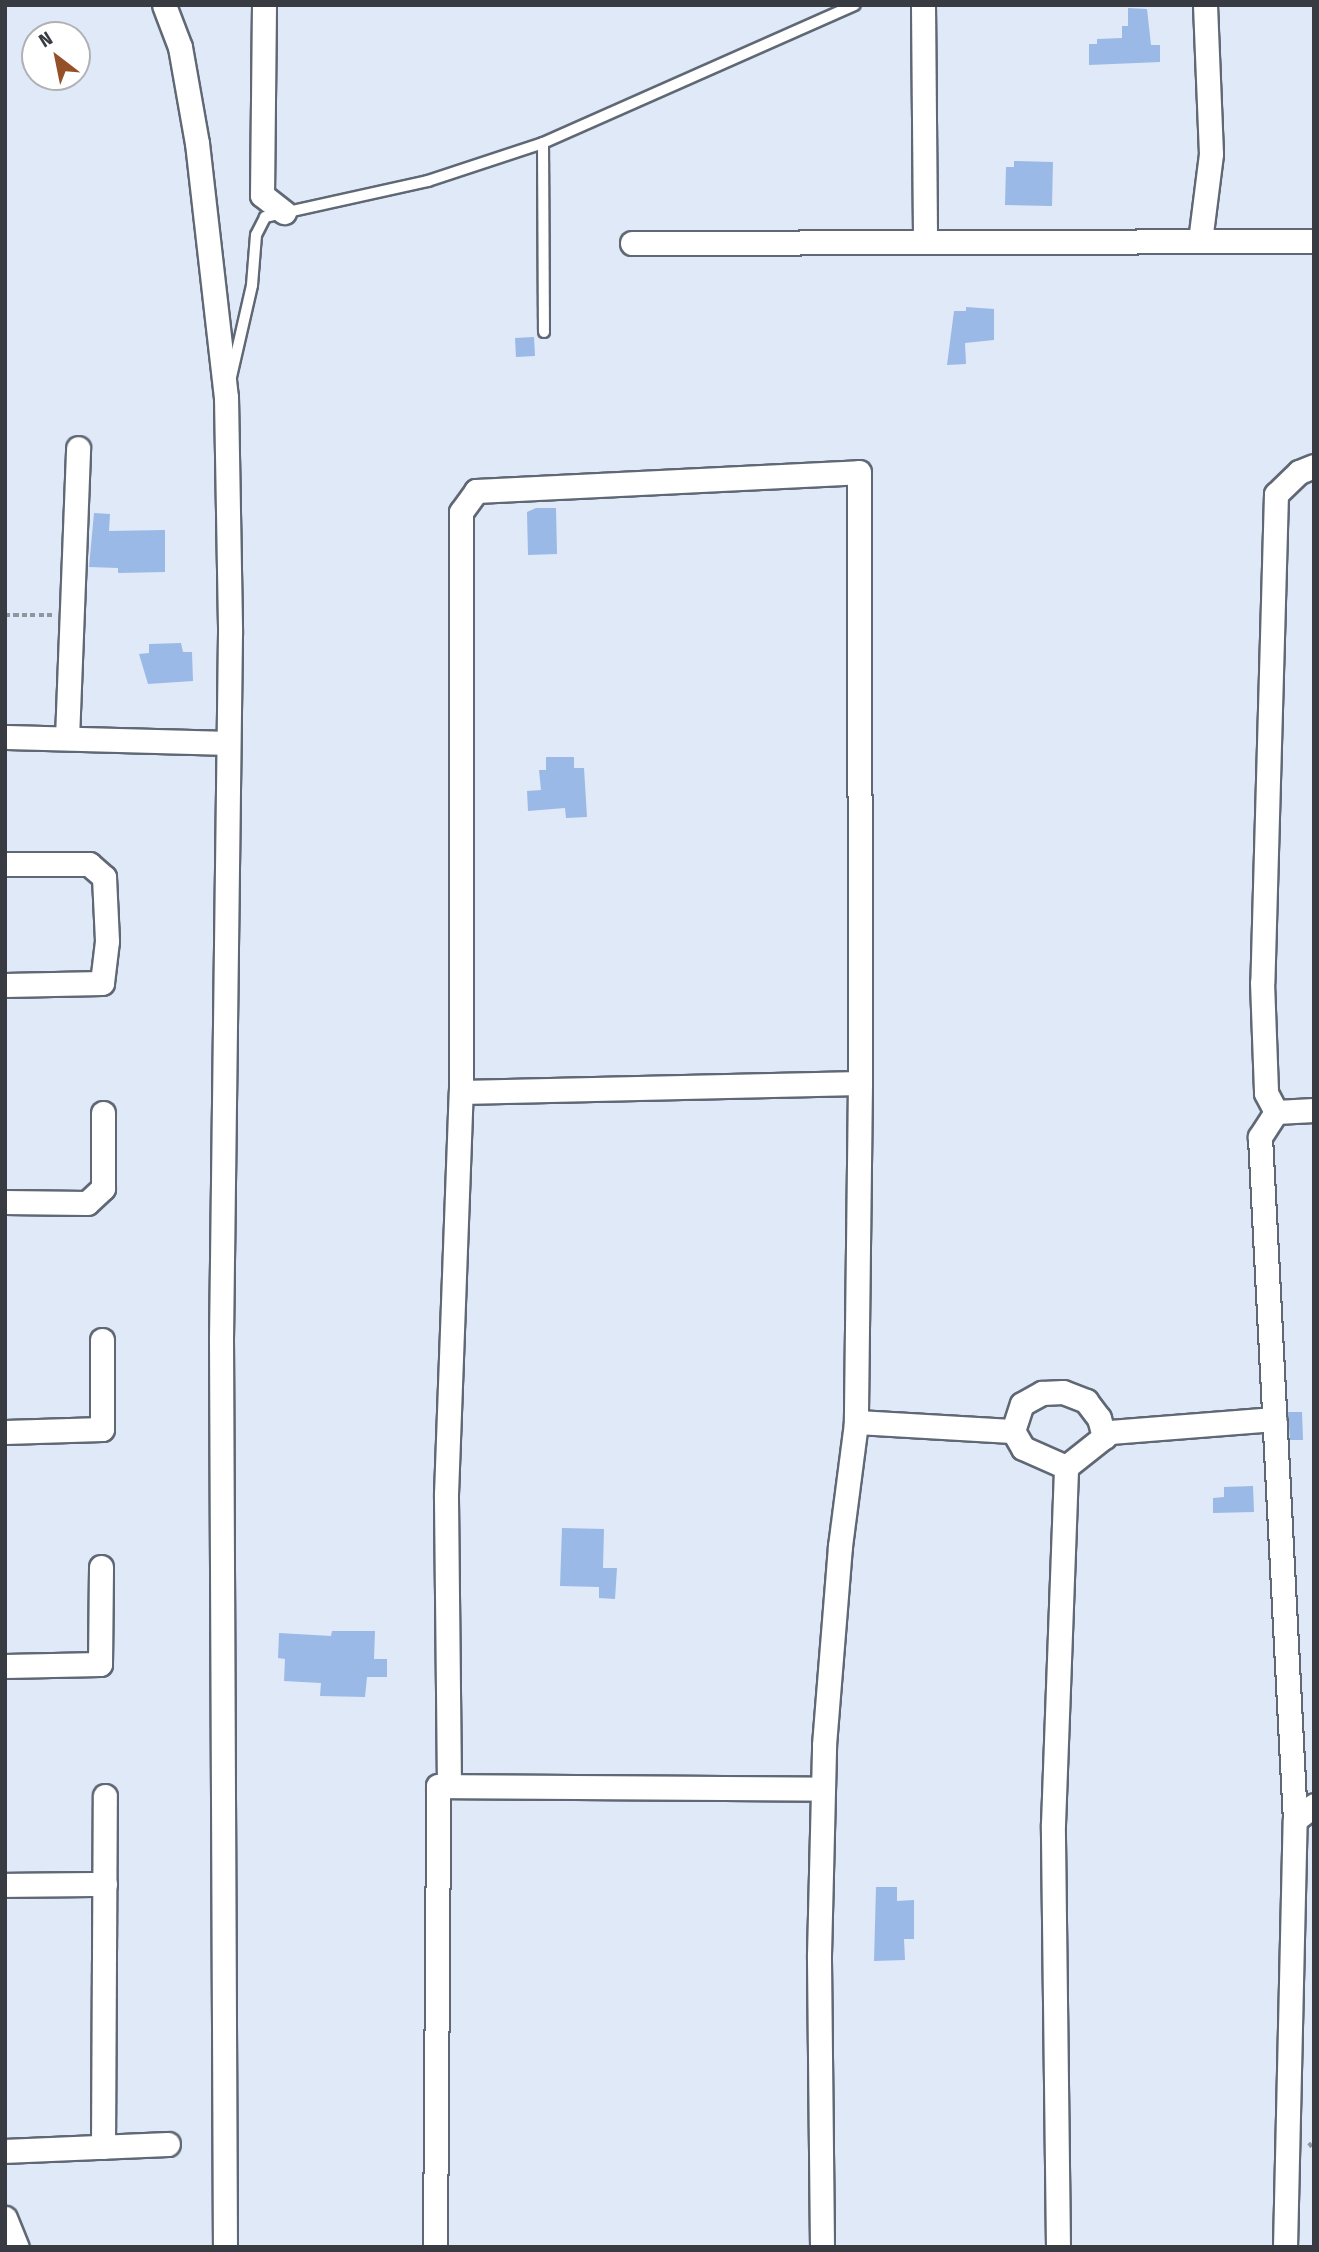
<!DOCTYPE html>
<html>
<head>
<meta charset="utf-8">
<style>
  body { margin:0 }
  #map { position:relative; width:1319px; height:2252px; overflow:hidden; background:#dfe9f7; font-family:"Fira Sans Condensed",sans-serif }
  div>[style] { position:absolute }
  .building>* { inset:0; background:#9ab9e7 }
  .path>* { height:3.5px; margin-top:-1.75px; transform-origin:0; background:repeating-linear-gradient(90deg,#8f96a0 0 5px,transparent 0 8.5px) }
  .roads { filter:drop-shadow(2px 0 #5f6874) drop-shadow(-2px 0 #5f6874) drop-shadow(0 2px #5f6874) drop-shadow(0 -2px #5f6874) }
  .service>* { height:10px; margin:-5px; padding:0 5px; transform-origin:5px; border-radius:5px; background:#fff }
  .minor>* { height:23px; margin:-11.5px; padding:0 11.5px; transform-origin:11.5px; border-radius:11.5px; background:#fff }
  span { translate:-50% -50%; white-space:nowrap; text-align:center; line-height:1.15; -webkit-text-stroke:5px #fff; paint-order:stroke }
  .frame { position:absolute; inset:0; border:7px solid #383b41; pointer-events:none }
  .north { position:absolute; left:21px; top:21px; width:70px; height:70px; box-sizing:border-box; background:#fff; border:2px solid #afb1b3; border-radius:50%; rotate:328deg; font-size:19px; font-weight:700; line-height:28px; text-align:center; color:#383b41 }
  .north::after { content:''; display:block; margin:auto; width:24px; height:32px; background:#965028; clip-path:polygon(50% 0,100% 100%,50% 72%,0 100%) }
</style>
</head>
<body>
<div id="map">
  <div class="building">
    <i style="clip-path:polygon(1128px 8px,1147px 9px,1151px 45px,1160px 45px,1160px 62px,1089px 65px,1089px 44px,1097px 44px,1097px 39px,1122px 38px,1122px 26px,1128px 26px)"></i>
    <i style="clip-path:polygon(1014px 161px,1053px 162px,1052px 206px,1005px 205px,1006px 167px,1014px 167px)"></i>
    <i style="clip-path:polygon(966px 307px,994px 309px,994px 340px,965px 343px,966px 364px,947px 365px,954px 311px,966px 311px)"></i>
    <i style="clip-path:polygon(534px 337px,535px 356px,516px 357px,515px 338px)"></i>
    <i style="clip-path:polygon(536px 508px,556px 508px,557px 554px,528px 555px,527px 512px)"></i>
    <i style="clip-path:polygon(94px 513px,110px 514px,109px 531px,165px 530px,165px 572px,118px 573px,118px 568px,89px 567px)"></i>
    <i style="clip-path:polygon(181px 643px,183px 652px,192px 652px,193px 681px,148px 684px,139px 654px,149px 653px,149px 644px)"></i>
    <i style="clip-path:polygon(546px 757px,574px 757px,574px 768px,584px 768px,587px 817px,566px 818px,565px 808px,528px 811px,527px 791px,541px 790px,539px 770px,546px 770px)"></i>
    <i style="clip-path:polygon(1288px 1412px,1302px 1412px,1303px 1440px,1290px 1440px)"></i>
    <i style="clip-path:polygon(1253px 1486px,1254px 1512px,1213px 1513px,1213px 1498px,1224px 1497px,1224px 1487px)"></i>
    <i style="clip-path:polygon(562px 1528px,604px 1529px,603px 1568px,617px 1568px,615px 1599px,599px 1598px,599px 1587px,560px 1586px)"></i>
    <i style="clip-path:polygon(332px 1631px,375px 1631px,374px 1659px,387px 1659px,387px 1677px,367px 1677px,365px 1697px,320px 1696px,321px 1683px,284px 1681px,285px 1659px,278px 1658px,279px 1633px,331px 1636px)"></i>
    <i style="clip-path:polygon(876px 1887px,897px 1887px,897px 1901px,914px 1900px,914px 1939px,904px 1939px,905px 1960px,874px 1961px)"></i>
  </div>
  <div class="path">
    <i style="left:5px;top:615px;width:47px"></i>
    <i style="left:1309px;top:2143px;width:9px;rotate:54deg"></i>
  </div>
  <div class="roads">
    <div class="service">
      <i style="left:543px;top:143px;width:189px;rotate:89.7deg"></i>
      <i style="left:231px;top:377px;width:94px;rotate:-77.1deg"></i>
      <i style="left:252px;top:285px;width:50px;rotate:-85.4deg"></i>
      <i style="left:256px;top:235px;width:20px;rotate:-63deg"></i>
      <i style="left:265px;top:217px;width:167px;rotate:-12.5deg"></i>
      <i style="left:428px;top:181px;width:121px;rotate:-18.3deg"></i>
      <i style="left:543px;top:143px;width:341px;rotate:-23.9deg"></i>
    </div>
    <div class="minor">
      <i style="left:164px;top:5px;width:45px;rotate:69.1deg"></i>
      <i style="left:180px;top:47px;width:97px;rotate:80deg"></i>
      <i style="left:197px;top:143px;width:256px;rotate:83.5deg"></i>
      <i style="left:226px;top:397px;width:236px;rotate:89deg"></i>
      <i style="left:230px;top:633px;width:705px;rotate:90.73deg"></i>
      <i style="left:221px;top:1338px;width:909px;rotate:89.75deg"></i>
      <i style="left:264px;top:5px;width:190px;rotate:90.6deg"></i>
      <i style="left:262px;top:195px;width:28px;rotate:38deg"></i>
      <i style="left:923px;top:5px;width:237px;rotate:89.5deg"></i>
      <i style="left:1200px;top:241px;width:88px;rotate:-82.8deg"></i>
      <i style="left:1211px;top:154px;width:149px;rotate:-92.3deg"></i>
      <i style="left:632px;top:243px;width:682px;rotate:-0.17deg"></i>
      <i style="left:1314px;top:466px;width:16px;rotate:158deg"></i>
      <i style="left:1299px;top:472px;width:32px;rotate:136deg"></i>
      <i style="left:1276px;top:494px;width:488px;rotate:91.6deg"></i>
      <i style="left:1262px;top:982px;width:111px;rotate:87.9deg"></i>
      <i style="left:1266px;top:1093px;width:21px;rotate:62deg"></i>
      <i style="left:1276px;top:1112px;width:38px;rotate:-3deg"></i>
      <i style="left:5px;top:737px;width:223px;rotate:1.5deg"></i>
      <i style="left:67px;top:738px;width:290px;rotate:-87.8deg"></i>
      <i style="left:5px;top:864px;width:84px"></i>
      <i style="left:89px;top:864px;width:20px;rotate:41deg"></i>
      <i style="left:104px;top:877px;width:64px;rotate:87.3deg"></i>
      <i style="left:107px;top:941px;width:42px;rotate:96.8deg"></i>
      <i style="left:102px;top:983px;width:97px;rotate:178.8deg"></i>
      <i style="left:461px;top:1092px;width:580px;rotate:-90deg"></i>
      <i style="left:461px;top:512px;width:26px;rotate:-54deg"></i>
      <i style="left:476px;top:491px;width:383px;rotate:-2.8deg"></i>
      <i style="left:859px;top:472px;width:611px;rotate:89.91deg"></i>
      <i style="left:1276px;top:1112px;width:30px;rotate:123deg"></i>
      <i style="left:1260px;top:1137px;width:684px;rotate:87.07deg"></i>
      <i style="left:5px;top:1202px;width:82px;rotate:0.7deg"></i>
      <i style="left:87px;top:1203px;width:22px;rotate:-43deg"></i>
      <i style="left:103px;top:1188px;width:75px;rotate:-90deg"></i>
      <i style="left:5px;top:1432px;width:97px;rotate:-1.8deg"></i>
      <i style="left:102px;top:1429px;width:89px;rotate:-90deg"></i>
      <i style="left:1066px;top:1467px;width:47px;rotate:-156.2deg"></i>
      <i style="left:1023px;top:1448px;width:20px;rotate:-120deg"></i>
      <i style="left:1013px;top:1431px;width:28px;rotate:-72deg"></i>
      <i style="left:1022px;top:1404px;width:23px;rotate:-29deg"></i>
      <i style="left:1042px;top:1393px;width:21px;rotate:-3deg"></i>
      <i style="left:1063px;top:1392px;width:25px;rotate:21deg"></i>
      <i style="left:1086px;top:1401px;width:21px;rotate:53deg"></i>
      <i style="left:1099px;top:1418px;width:20px;rotate:75deg"></i>
      <i style="left:5px;top:1666px;width:95px;rotate:-1.2deg"></i>
      <i style="left:100px;top:1664px;width:97px;rotate:-89.4deg"></i>
      <i style="left:449px;top:1786px;width:292px;rotate:-90.6deg"></i>
      <i style="left:446px;top:1494px;width:402px;rotate:-87.9deg"></i>
      <i style="left:461px;top:1092px;width:399px;rotate:-1.3deg"></i>
      <i style="left:860px;top:1083px;width:339px;rotate:90.7deg"></i>
      <i style="left:5px;top:1885px;width:100px;rotate:-0.6deg"></i>
      <i style="left:103px;top:2147px;width:351px;rotate:-89.7deg"></i>
      <i style="left:5px;top:2151px;width:163px;rotate:-2.5deg"></i>
      <i style="left:5px;top:2218px;width:31px;rotate:68deg"></i>
      <i style="left:435px;top:2247px;width:461px;rotate:-89.6deg"></i>
      <i style="left:438px;top:1786px;width:385px;rotate:0.4deg"></i>
      <i style="left:822px;top:2247px;width:292px;rotate:-90.6deg"></i>
      <i style="left:819px;top:1955px;width:210px;rotate:-88.6deg"></i>
      <i style="left:824px;top:1745px;width:200px;rotate:-85.4deg"></i>
      <i style="left:840px;top:1546px;width:125px;rotate:-82.6deg"></i>
      <i style="left:856px;top:1422px;width:157px;rotate:3.3deg"></i>
      <i style="left:1058px;top:2247px;width:423px;rotate:-90.7deg"></i>
      <i style="left:1053px;top:1824px;width:357px;rotate:-87.9deg"></i>
      <i style="left:1066px;top:1467px;width:56px;rotate:-38.5deg"></i>
      <i style="left:1110px;top:1432px;width:165px;rotate:-4.5deg"></i>
      <i style="left:1285px;top:2247px;width:427px;rotate:-88.7deg"></i>
      <i style="left:1295px;top:1820px;width:24px;rotate:-38deg"></i>
    </div>
  </div>
  <div class="frame"></div>
  <div class="north">N</div>
</div>
</body>
</html>
